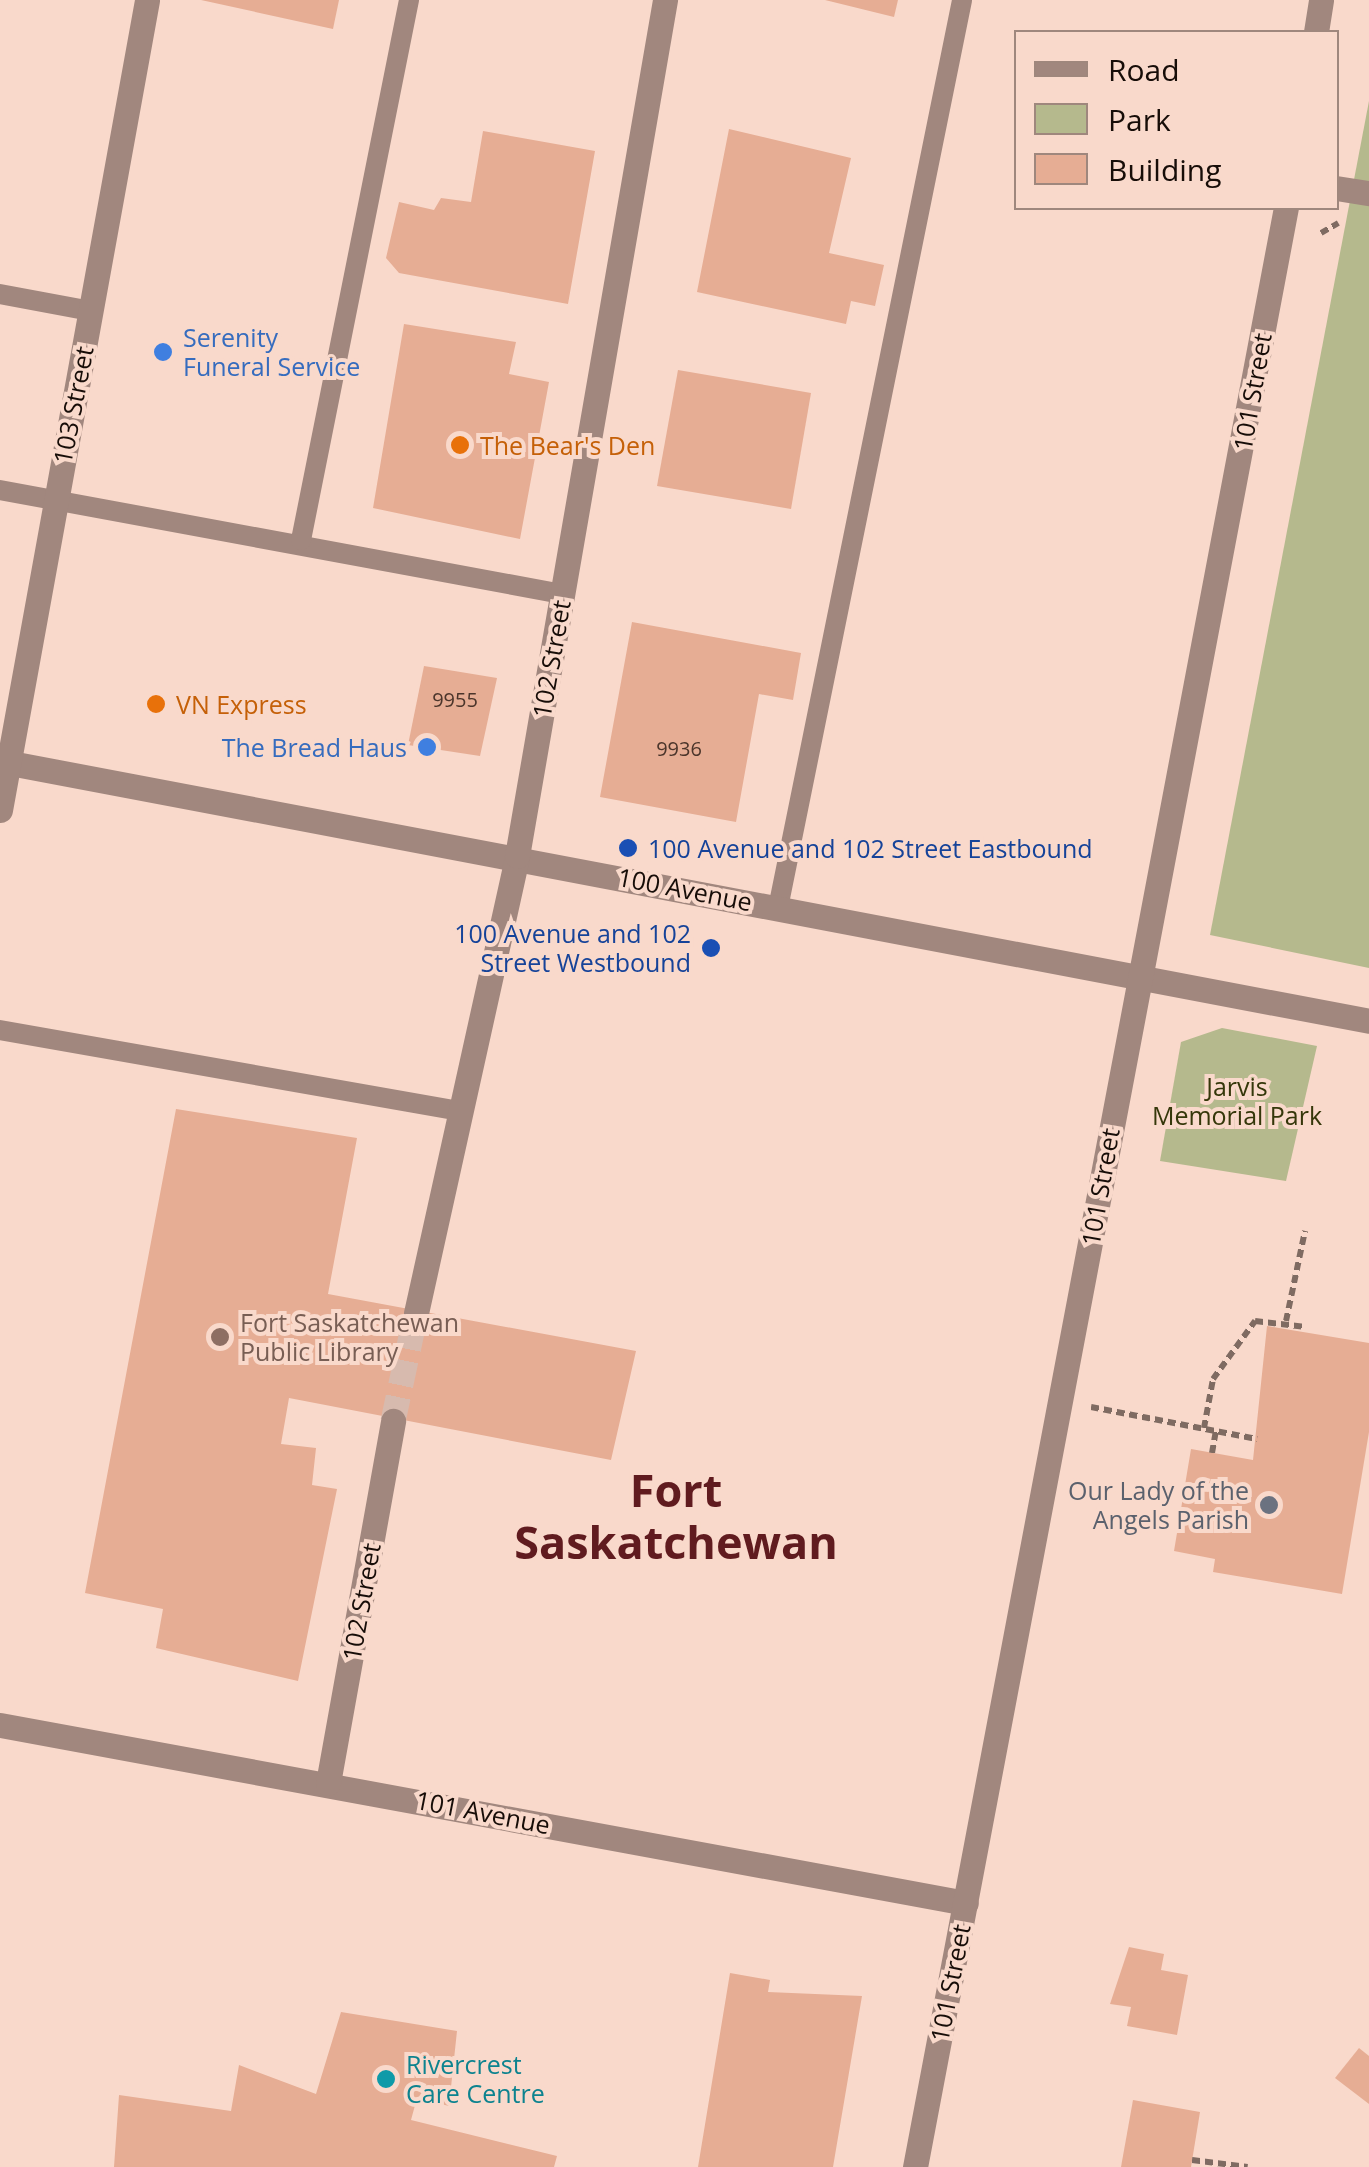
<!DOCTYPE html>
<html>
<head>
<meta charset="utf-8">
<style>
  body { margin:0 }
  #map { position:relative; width:1369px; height:2167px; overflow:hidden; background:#f9d9cb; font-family:"Open Sans",sans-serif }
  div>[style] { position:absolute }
  .green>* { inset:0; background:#b5b98d }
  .building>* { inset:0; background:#e6ad94 }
  .minor-tunnel>* { height:25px; margin-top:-12.5px; transform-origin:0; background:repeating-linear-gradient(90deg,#d7baae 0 25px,transparent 0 37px) }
  .path>* { height:6px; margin-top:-3px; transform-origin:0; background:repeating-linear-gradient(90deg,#7f6b62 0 8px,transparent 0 13px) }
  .service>* { height:20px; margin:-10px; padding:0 10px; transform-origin:10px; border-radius:10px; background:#a1877e }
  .minor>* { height:25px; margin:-12.5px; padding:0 12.5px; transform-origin:12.5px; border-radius:12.5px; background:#a1877e }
  .tertiary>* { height:25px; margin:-12.5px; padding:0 12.5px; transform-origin:12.5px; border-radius:12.5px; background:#a1877e }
  .dots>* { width:28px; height:28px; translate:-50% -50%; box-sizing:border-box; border:5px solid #f9d9cb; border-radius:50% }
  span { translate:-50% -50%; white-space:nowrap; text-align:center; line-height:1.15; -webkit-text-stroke:8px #f9d9cb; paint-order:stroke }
  .number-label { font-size:20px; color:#4b352b }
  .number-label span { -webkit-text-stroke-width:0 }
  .shop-label { font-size:25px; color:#366cbe }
  .left { translate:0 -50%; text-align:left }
  .right { translate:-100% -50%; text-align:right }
  .street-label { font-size:25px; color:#170d08 }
  .food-label { font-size:25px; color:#c56008 }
  .transit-label { font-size:25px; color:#164399 }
  .park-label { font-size:25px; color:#35370a }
  .education-label { font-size:25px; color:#785e54 }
  .worship-label { font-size:25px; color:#5b616d }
  .culture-label { font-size:25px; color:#0d838f }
  .town-label { font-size:45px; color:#601b1f; font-weight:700 }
  .legend { position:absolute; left:1014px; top:30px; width:325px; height:180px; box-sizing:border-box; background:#f9d9cb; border:2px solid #9f877d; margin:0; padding:12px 18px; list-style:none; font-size:30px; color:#170d08 }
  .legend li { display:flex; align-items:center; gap:20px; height:50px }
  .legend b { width:50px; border:2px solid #9f877d }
</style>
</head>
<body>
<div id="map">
  <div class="green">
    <i style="clip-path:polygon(1369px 101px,1369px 968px,1210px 935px)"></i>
    <i style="clip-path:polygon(1222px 1028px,1317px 1046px,1286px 1181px,1160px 1161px,1181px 1042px)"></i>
  </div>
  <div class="building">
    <i style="clip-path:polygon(201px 0,339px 0,333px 29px)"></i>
    <i style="clip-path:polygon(825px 0,898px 0,894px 17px)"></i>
    <i style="clip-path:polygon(729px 129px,851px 158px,829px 253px,884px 265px,875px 306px,851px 301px,846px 324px,697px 292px)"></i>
    <i style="clip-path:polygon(483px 131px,595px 151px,568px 304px,399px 273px,386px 258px,399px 202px,434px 210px,441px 198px,471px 202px)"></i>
    <i style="clip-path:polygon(404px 324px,516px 342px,509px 374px,549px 382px,520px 539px,373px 508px)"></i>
    <i style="clip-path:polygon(678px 370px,811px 393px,791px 509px,657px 486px)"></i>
    <i style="clip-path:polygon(632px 622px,801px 653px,793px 700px,759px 694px,736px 822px,600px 797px)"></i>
    <i style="clip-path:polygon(424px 666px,497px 678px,480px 756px,408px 745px)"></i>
    <i style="clip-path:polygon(176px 1109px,357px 1138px,328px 1294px,636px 1351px,611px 1460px,289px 1398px,281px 1444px,316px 1448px,312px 1485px,337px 1489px,298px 1681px,156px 1648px,163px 1609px,85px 1593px)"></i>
    <i style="clip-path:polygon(1267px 1326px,1369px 1343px,1369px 1432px,1342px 1594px,1213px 1572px,1215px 1559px,1174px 1551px,1191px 1449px,1253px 1460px)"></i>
    <i style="clip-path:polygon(1129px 1947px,1164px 1954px,1161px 1970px,1188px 1975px,1177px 2035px,1127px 2026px,1131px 2007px,1110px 2004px)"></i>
    <i style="clip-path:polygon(730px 1973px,770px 1980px,768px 1992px,862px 1996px,833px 2167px,698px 2167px)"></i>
    <i style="clip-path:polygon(341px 2012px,457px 2031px,449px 2106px,417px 2098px,411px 2120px,557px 2156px,554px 2167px,114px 2167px,119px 2095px,231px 2111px,239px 2065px,316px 2094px)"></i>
    <i style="clip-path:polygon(1359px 2048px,1369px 2056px,1369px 2104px,1335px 2078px)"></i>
    <i style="clip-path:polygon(1133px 2100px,1200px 2112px,1191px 2167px,1121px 2167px)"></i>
  </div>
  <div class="minor-tunnel">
    <i style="left:393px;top:1421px;width:110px;rotate:-78deg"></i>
  </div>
  <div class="path">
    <i style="left:1321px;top:233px;width:20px;rotate:-30deg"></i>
    <i style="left:1286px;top:1321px;width:92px;rotate:-78.1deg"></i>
    <i style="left:1091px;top:1407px;width:169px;rotate:10.9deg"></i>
    <i style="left:1204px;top:1428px;width:50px;rotate:-79.6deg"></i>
    <i style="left:1213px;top:1379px;width:72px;rotate:-54.1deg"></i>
    <i style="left:1255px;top:1321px;width:51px;rotate:6.7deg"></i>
    <i style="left:1212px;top:1453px;width:23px;rotate:-80deg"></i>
    <i style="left:1192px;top:2160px;width:56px;rotate:7.1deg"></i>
  </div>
  <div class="service">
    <i style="left:0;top:294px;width:93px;rotate:10.6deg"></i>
    <i style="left:0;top:490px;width:572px;rotate:10.48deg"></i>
    <i style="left:301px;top:540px;width:551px;rotate:-78.69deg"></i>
    <i style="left:778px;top:908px;width:926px;rotate:-78.54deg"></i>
    <i style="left:0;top:1030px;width:468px;rotate:10deg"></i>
  </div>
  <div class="minor">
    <i style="left:1336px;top:188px;width:33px;rotate:9deg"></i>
    <i style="left:0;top:761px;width:1393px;rotate:10.75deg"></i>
    <i style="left:0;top:810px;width:823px;rotate:-79.71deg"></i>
    <i style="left:416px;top:1313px;width:468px;rotate:-77.5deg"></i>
    <i style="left:517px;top:856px;width:869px;rotate:-80.19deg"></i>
    <i style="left:0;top:1725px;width:982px;rotate:10.44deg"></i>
    <i style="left:328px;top:1783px;width:368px;rotate:-79.8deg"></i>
  </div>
  <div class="tertiary">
    <i style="left:1316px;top:32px;width:32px;rotate:-81deg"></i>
    <i style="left:915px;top:2167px;width:1994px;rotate:-79.28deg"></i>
  </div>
  <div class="dots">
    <i style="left:163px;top:352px;background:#3f7fe0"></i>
    <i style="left:460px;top:445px;background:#e8710a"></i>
    <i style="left:156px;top:704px;background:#e8710a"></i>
    <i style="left:427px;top:747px;background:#3f7fe0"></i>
    <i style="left:628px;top:848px;background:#1a4fb4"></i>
    <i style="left:711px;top:948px;background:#1a4fb4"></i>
    <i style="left:220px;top:1337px;background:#8d6e63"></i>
    <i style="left:1269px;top:1505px;background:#6b7280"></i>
    <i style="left:386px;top:2079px;background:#0f9aa8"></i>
  </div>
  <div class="number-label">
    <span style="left:455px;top:699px">9955</span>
    <span style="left:679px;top:748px">9936</span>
  </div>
  <div class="shop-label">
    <span class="left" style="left:183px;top:352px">Serenity<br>Funeral Service</span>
    <span class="right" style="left:407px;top:747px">The Bread Haus</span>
  </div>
  <div class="street-label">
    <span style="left:1252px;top:392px;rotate:-80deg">101 Street</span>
    <span style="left:73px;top:405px;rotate:-79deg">103 Street</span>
    <span style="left:551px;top:659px;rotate:-80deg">102 Street</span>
    <span style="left:685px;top:889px;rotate:11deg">100 Avenue</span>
    <span style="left:1100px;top:1187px;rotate:-80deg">101 Street</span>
    <span style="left:361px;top:1602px;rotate:-80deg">102 Street</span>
    <span style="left:483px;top:1812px;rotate:11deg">101 Avenue</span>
    <span style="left:950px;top:1983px;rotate:-79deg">101 Street</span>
  </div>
  <div class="food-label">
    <span class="left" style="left:480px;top:445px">The Bear's Den</span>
    <span class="left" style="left:176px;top:704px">VN Express</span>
  </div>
  <div class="transit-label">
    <span class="left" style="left:648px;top:848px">100 Avenue and 102 Street Eastbound</span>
    <span class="right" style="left:691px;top:948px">100 Avenue and 102<br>Street Westbound</span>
  </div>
  <div class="park-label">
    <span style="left:1237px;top:1101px">Jarvis<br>Memorial Park</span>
  </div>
  <div class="education-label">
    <span class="left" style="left:240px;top:1337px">Fort Saskatchewan<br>Public Library</span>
  </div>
  <div class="worship-label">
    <span class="right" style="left:1249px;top:1505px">Our Lady of the<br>Angels Parish</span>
  </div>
  <div class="culture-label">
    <span class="left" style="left:406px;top:2079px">Rivercrest<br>Care Centre</span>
  </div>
  <div class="town-label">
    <span style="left:676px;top:1516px">Fort<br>Saskatchewan</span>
  </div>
  <ul class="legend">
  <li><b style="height:12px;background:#a1877e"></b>Road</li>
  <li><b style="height:28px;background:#b5b98d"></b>Park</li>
  <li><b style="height:28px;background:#e6ad94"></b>Building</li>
  </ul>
</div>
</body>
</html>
